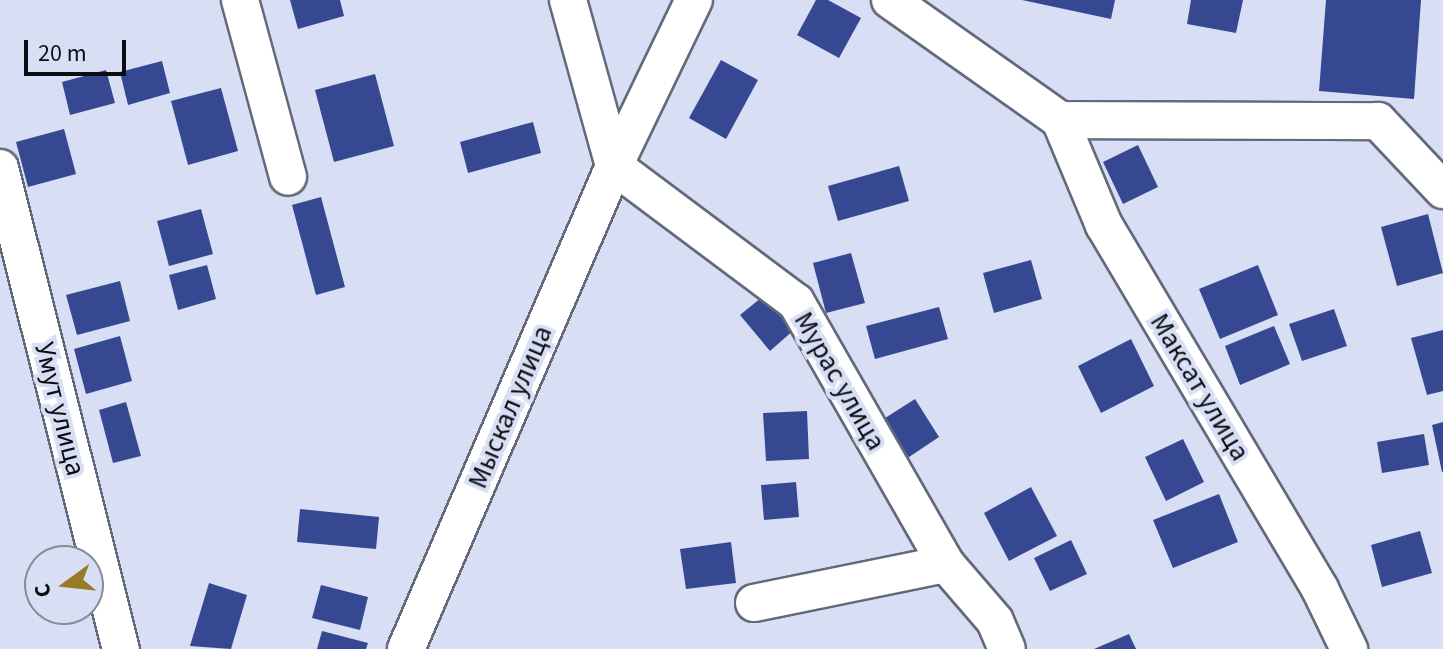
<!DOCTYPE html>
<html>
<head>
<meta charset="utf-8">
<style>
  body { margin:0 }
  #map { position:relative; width:1443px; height:649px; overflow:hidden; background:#d8dff4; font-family:"Source Sans 3",sans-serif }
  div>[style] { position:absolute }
  .building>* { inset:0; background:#364892 }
  .roads { filter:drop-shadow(2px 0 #63697b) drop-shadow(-2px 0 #63697b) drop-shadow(0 2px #63697b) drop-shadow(0 -2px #63697b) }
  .minor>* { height:36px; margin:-18px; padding:0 18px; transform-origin:18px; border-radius:18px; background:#fff }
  span { translate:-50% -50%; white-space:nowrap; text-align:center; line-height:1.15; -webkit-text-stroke:8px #d8dff4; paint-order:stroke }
  .street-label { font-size:28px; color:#0b0d14 }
  .north { position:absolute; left:24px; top:545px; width:80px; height:80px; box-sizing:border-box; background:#d8dff4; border:2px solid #868b9a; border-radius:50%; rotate:255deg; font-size:22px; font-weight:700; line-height:32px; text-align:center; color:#0b0d14 }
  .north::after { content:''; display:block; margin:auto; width:28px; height:36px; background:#987b24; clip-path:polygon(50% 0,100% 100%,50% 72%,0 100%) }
  .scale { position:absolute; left:24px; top:40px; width:102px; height:36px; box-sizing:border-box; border:4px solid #0b0d14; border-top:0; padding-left:10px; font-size:24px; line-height:28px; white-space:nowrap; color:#0b0d14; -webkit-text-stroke:6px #d8dff4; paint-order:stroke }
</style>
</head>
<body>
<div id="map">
  <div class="building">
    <i style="clip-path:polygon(290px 0,340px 0,344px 16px,298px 29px)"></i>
    <i style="clip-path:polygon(816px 0,828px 0,861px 18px,839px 58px,797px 35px)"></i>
    <i style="clip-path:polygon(1022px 0,1115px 0,1111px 19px)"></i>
    <i style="clip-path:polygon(1191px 0,1243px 0,1236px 33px,1187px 24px)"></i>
    <i style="clip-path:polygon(1326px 0,1421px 0,1414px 99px,1319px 91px)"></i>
    <i style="clip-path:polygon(721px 60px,758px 80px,726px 139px,689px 118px)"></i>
    <i style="clip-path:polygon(162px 61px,170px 93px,128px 105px,120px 72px)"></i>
    <i style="clip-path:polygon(106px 70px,115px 103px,70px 115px,62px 82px)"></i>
    <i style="clip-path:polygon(375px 74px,394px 146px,334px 162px,315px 90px)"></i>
    <i style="clip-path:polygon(221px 88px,238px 151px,188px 165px,171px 101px)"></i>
    <i style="clip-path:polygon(533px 122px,541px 153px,468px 173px,460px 142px)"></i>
    <i style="clip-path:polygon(64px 129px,76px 174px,28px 187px,16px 142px)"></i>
    <i style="clip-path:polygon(1138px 145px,1158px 187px,1123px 204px,1103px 162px)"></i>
    <i style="clip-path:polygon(899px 166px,909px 201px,838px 221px,828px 186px)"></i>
    <i style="clip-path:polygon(321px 197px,345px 287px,316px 295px,292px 205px)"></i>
    <i style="clip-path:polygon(201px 209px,213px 254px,169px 266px,157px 221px)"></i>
    <i style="clip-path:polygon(1428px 214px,1443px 273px,1397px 286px,1381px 227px)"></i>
    <i style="clip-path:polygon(851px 253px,865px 303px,826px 313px,813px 263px)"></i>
    <i style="clip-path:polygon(1031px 260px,1042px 299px,994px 313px,983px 273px)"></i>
    <i style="clip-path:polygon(207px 265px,216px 299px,178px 310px,169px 275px)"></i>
    <i style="clip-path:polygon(1258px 265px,1278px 315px,1220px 339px,1199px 289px)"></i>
    <i style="clip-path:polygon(120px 281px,130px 321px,77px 335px,66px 295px)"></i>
    <i style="clip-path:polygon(766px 294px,795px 329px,770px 351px,740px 315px)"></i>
    <i style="clip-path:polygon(939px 307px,948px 339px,875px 359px,866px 326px)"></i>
    <i style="clip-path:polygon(1334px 309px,1347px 346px,1302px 361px,1289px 324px)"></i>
    <i style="clip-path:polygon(1274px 326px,1290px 364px,1240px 385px,1225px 346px)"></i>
    <i style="clip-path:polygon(1443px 330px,1443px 391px,1427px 395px,1411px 338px)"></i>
    <i style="clip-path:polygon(120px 336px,132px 381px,86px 394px,74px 349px)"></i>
    <i style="clip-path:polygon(1131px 339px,1154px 386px,1101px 413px,1078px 366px)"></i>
    <i style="clip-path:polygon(915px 399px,939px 437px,906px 459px,882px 420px)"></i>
    <i style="clip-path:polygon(126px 402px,141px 456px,113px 463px,99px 410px)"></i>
    <i style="clip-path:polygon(807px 411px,809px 459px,766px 461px,763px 413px)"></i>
    <i style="clip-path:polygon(1443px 422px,1443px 472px,1442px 472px,1432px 425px)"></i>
    <i style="clip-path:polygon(1424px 434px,1429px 465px,1382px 473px,1377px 442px)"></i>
    <i style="clip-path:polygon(1183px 439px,1204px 482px,1166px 501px,1145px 457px)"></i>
    <i style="clip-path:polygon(796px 482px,799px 517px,764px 520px,761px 485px)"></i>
    <i style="clip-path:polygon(1031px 487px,1057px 536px,1009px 561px,984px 513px)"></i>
    <i style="clip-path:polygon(1219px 494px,1238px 542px,1173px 568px,1153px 520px)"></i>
    <i style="clip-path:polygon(300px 509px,379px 517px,376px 549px,297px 542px)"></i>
    <i style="clip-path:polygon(1420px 531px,1432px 573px,1382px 587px,1371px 545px)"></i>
    <i style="clip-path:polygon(1071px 540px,1087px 574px,1050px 591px,1034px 558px)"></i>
    <i style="clip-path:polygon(731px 542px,736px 583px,686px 589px,680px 549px)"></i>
    <i style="clip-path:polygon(209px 583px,247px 595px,231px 649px,190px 646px)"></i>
    <i style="clip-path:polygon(321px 585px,368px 597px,360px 630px,312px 618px)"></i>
    <i style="clip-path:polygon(322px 631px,368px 643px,366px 649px,317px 649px)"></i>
    <i style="clip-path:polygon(1129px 634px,1136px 649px,1094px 649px)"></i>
  </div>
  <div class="roads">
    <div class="minor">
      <i style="left:240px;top:0;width:183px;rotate:74.8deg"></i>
      <i style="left:568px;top:0;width:172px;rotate:74.5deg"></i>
      <i style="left:614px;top:166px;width:227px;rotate:36.8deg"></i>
      <i style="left:796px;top:302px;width:302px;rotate:60.2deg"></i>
      <i style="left:946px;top:564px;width:75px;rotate:49.3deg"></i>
      <i style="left:995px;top:621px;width:30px;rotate:67deg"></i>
      <i style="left:890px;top:0;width:208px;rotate:35.2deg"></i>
      <i style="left:1060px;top:120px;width:318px;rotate:0.2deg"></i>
      <i style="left:1378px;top:121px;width:95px;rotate:46.7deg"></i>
      <i style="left:1060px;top:120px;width:114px;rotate:67.3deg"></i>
      <i style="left:1104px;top:225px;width:423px;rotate:59.3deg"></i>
      <i style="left:1320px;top:589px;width:67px;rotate:64.2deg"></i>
      <i style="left:0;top:168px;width:496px;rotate:75.9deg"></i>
      <i style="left:754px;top:603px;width:196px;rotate:-11.5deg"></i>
      <i style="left:406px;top:649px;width:526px;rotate:-66.7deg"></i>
      <i style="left:614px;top:166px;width:184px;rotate:-64.3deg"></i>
    </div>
  </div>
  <div class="street-label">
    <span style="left:840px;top:381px;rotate:60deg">Мурас улица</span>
    <span style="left:1200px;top:387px;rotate:59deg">Максат улица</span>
    <span style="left:510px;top:407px;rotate:-67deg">Мыскал улица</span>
    <span style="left:60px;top:409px;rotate:76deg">Умут улица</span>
  </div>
  <div class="north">С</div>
  <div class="scale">20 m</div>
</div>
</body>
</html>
